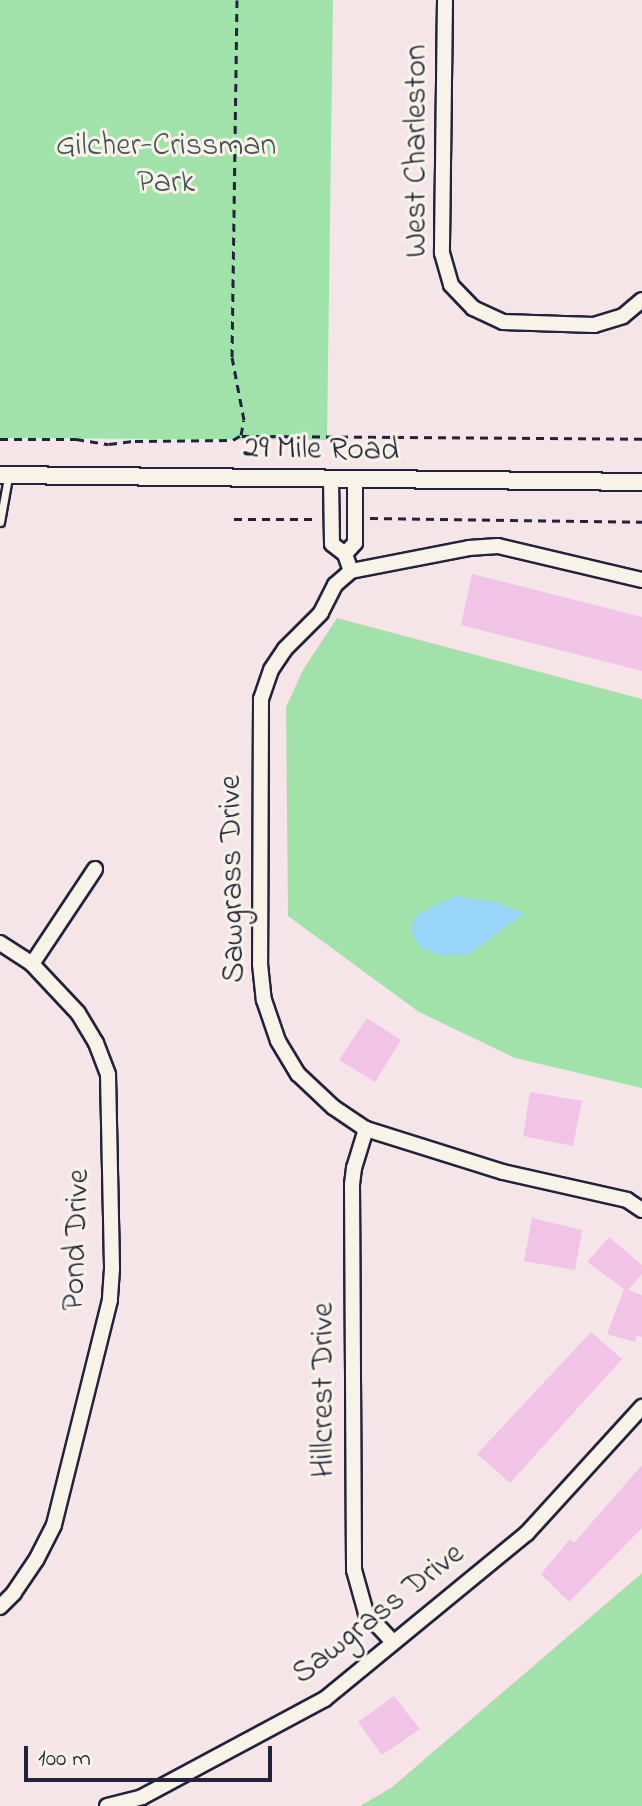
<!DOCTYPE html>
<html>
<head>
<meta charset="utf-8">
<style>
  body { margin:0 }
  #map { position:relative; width:642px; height:1806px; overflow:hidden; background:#f5e5e8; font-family:"Indie Flower",sans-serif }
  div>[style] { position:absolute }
  .green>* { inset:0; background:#a1e2ab }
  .water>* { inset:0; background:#98d5f9 }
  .building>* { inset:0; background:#f1c3e7 }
  .path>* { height:3px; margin-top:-1.5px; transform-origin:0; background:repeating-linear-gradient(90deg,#22223b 0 8px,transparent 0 14px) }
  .roads { filter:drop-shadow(2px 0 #22223b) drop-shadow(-2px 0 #22223b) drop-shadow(0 2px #22223b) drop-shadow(0 -2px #22223b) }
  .service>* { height:7px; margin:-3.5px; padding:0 3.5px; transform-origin:3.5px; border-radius:3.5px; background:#f7f3e8 }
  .minor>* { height:14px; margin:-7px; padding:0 7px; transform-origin:7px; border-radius:7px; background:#f7f3e8 }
  .tertiary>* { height:16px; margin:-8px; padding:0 8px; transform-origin:8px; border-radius:8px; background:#f7f3e8 }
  span { translate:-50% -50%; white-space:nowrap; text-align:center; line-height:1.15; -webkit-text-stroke:6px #f7f3e8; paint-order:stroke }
  .park-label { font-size:32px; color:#425257 }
  .street-label { font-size:32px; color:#22223b }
  .scale { position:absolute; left:24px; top:1746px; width:248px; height:36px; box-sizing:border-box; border:4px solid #22223b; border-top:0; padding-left:10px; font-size:24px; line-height:28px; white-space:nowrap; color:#22223b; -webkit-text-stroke:6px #f7f3e8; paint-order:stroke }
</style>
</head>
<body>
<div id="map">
  <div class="green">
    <i style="clip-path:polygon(0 0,333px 0,327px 440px,0 438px)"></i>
    <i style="clip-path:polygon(337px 618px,642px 699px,642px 1088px,515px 1058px,419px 1012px,288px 916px,286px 707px,303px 670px)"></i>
    <i style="clip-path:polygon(642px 1573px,642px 1806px,360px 1806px,391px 1788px)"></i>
  </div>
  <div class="water">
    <i style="clip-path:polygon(455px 896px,492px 901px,524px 913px,468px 954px,440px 955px,421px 948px,411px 932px,414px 916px)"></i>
  </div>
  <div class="building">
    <i style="clip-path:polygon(472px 574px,642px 617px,642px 671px,461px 625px)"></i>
    <i style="clip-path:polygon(367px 1018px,401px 1040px,375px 1082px,339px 1060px)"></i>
    <i style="clip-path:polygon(530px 1092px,582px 1101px,573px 1146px,523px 1136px)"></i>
    <i style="clip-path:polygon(532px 1218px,582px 1230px,575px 1270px,524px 1261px)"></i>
    <i style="clip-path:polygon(609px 1237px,642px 1265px,642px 1274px,628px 1290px,642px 1295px,642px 1337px,637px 1335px,635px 1342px,607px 1334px,624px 1289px,587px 1262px)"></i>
    <i style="clip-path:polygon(591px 1332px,622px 1359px,510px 1483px,477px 1454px)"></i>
    <i style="clip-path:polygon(642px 1465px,642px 1528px,569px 1602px,541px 1574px,570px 1539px,574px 1543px)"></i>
    <i style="clip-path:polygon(394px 1696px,420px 1729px,382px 1755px,358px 1722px)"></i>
  </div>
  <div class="path">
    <i style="left:242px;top:436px;width:400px;rotate:0.4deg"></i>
    <i style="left:0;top:439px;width:76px"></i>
    <i style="left:76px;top:439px;width:33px;rotate:9deg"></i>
    <i style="left:109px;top:444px;width:26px;rotate:-7deg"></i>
    <i style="left:135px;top:441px;width:98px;rotate:-0.6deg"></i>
    <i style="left:233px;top:440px;width:9px;rotate:-32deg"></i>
    <i style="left:241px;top:435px;width:15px;rotate:-79deg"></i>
    <i style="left:244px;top:420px;width:64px;rotate:-100.8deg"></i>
    <i style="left:232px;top:357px;width:357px;rotate:-89.2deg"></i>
    <i style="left:370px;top:518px;width:272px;rotate:0.8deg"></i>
    <i style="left:234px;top:519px;width:84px"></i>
  </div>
  <div class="roads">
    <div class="service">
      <i style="left:0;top:522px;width:46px;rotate:-79.9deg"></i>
    </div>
    <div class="minor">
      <i style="left:445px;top:0;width:253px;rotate:90.7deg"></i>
      <i style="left:442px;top:253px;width:33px;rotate:74deg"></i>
      <i style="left:451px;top:285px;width:32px;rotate:46deg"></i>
      <i style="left:473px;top:308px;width:33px;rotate:25deg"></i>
      <i style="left:503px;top:322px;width:91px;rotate:1.9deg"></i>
      <i style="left:594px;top:325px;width:30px;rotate:-17deg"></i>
      <i style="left:623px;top:316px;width:25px;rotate:-40deg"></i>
      <i style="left:331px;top:479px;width:65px;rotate:89.1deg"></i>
      <i style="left:332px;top:544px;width:16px;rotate:38deg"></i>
      <i style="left:345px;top:554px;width:18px;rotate:71deg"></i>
      <i style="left:345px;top:554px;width:15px;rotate:-48deg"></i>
      <i style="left:355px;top:543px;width:64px;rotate:-90deg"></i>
      <i style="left:351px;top:571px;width:21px;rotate:139deg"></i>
      <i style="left:335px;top:585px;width:31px;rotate:117deg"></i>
      <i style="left:321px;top:613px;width:51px;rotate:135deg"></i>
      <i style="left:285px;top:649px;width:25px;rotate:124deg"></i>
      <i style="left:271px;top:670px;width:31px;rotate:109deg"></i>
      <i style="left:261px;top:699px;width:265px;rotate:90.2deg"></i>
      <i style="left:260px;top:964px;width:36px;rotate:84deg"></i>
      <i style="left:264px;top:1000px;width:43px;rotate:71.1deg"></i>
      <i style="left:278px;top:1041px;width:39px;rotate:59deg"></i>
      <i style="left:298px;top:1074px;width:48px;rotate:43.3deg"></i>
      <i style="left:333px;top:1107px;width:40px;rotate:34deg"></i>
      <i style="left:366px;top:1129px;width:144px;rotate:17.4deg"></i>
      <i style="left:503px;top:1172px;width:127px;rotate:12.7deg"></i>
      <i style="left:627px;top:1200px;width:18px;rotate:34deg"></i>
      <i style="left:351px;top:571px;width:120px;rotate:-11deg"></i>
      <i style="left:469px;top:548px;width:29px;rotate:-4deg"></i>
      <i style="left:498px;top:546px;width:148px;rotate:13.3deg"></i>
      <i style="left:0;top:943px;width:38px;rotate:33deg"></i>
      <i style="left:32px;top:964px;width:67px;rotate:46.8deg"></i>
      <i style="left:78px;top:1013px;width:35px;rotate:59deg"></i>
      <i style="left:96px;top:1043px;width:34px;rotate:69deg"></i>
      <i style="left:108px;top:1075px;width:194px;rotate:88.8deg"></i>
      <i style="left:112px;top:1269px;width:31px;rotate:94deg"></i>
      <i style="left:110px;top:1300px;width:232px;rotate:104deg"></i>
      <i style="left:54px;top:1525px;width:39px;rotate:117deg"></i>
      <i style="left:36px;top:1560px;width:40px;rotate:124deg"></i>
      <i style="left:14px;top:1593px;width:20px;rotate:135deg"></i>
      <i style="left:32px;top:964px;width:114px;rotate:-56.4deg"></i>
      <i style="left:366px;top:1129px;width:41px;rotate:107.1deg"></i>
      <i style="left:354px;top:1168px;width:17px;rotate:97deg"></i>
      <i style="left:352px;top:1185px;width:385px;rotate:89.7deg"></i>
      <i style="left:354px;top:1570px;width:45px;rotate:74.4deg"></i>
      <i style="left:366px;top:1613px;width:38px;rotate:47deg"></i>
      <i style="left:107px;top:1806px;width:36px;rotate:-14deg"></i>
      <i style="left:142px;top:1797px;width:208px;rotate:-28.2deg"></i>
      <i style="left:325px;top:1699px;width:261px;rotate:-39.4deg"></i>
      <i style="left:527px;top:1533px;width:171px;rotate:-47.6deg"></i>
    </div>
    <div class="tertiary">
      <i style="left:0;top:475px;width:642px;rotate:0.62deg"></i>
    </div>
  </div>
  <div class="park-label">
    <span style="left:166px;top:166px">Gilcher-Crissman<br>Park</span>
  </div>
  <div class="street-label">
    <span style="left:418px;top:151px;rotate:-90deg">West Charleston</span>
    <span style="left:321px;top:451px;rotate:1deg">29 Mile Road</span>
    <span style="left:234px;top:879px;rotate:-91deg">Sawgrass Drive</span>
    <span style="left:78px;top:1240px;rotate:-88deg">Pond Drive</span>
    <span style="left:325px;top:1390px;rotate:-90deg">Hillcrest Drive</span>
    <span style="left:379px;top:1615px;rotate:-38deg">Sawgrass Drive</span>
  </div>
  <div class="scale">100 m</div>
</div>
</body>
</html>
